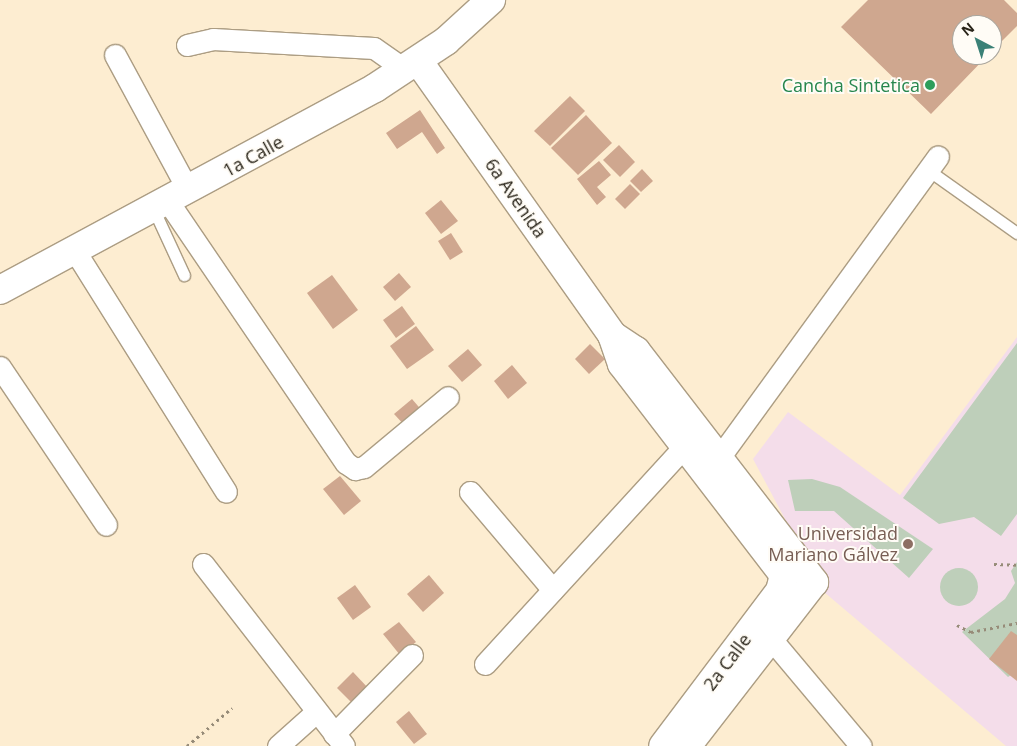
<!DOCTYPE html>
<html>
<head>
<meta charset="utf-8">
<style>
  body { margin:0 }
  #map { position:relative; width:1017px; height:746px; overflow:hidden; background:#fdedd1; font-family:"Open Sans",sans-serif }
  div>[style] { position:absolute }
  .education>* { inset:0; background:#f4ddea }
  .green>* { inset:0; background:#becfba }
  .round { border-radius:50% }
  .building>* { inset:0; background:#cfa78f }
  .path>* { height:3px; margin-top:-1.5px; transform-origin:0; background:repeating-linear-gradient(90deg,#968b78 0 2.5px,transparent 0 6.5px) }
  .roads { filter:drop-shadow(1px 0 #ac9d83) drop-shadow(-1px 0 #ac9d83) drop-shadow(0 1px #ac9d83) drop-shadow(0 -1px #ac9d83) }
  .service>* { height:11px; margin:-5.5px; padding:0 5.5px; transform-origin:5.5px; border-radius:5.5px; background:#fff }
  .minor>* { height:21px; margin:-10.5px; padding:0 10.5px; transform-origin:10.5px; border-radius:10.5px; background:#fff }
  .tertiary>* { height:28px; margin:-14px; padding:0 14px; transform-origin:14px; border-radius:14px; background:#fff }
  .secondary>* { height:28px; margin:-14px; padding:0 14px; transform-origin:14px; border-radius:14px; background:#fff }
  .dots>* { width:14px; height:14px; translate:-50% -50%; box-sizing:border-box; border:2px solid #fffcf6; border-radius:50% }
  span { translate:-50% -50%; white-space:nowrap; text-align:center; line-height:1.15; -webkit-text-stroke:4px #fffcf6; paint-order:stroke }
  .leisure-label { font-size:18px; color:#27864d }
  .right { translate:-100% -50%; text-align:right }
  .street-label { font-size:18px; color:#292419 }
  .education-label { font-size:18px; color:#785e54 }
  .north { position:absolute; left:952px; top:15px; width:50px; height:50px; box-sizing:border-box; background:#fffcf6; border:1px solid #a9a69e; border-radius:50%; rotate:320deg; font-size:14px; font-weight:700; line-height:20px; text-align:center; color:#292419 }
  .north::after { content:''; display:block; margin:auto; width:18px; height:22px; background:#3b8177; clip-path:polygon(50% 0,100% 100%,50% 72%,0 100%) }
</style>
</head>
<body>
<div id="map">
  <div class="education">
    <i style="clip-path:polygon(1017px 337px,1017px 746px,1006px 746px,824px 592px,753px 459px,788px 412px,900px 495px)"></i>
  </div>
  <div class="green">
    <i style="clip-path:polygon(1017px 343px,1017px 514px,1001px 536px,974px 517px,939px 524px,903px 498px)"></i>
    <i style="clip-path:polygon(812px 479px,840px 487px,933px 549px,909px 578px,834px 511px,795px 511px,788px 480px)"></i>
    <i style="clip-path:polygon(1017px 562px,1017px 671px,1008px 677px,962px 632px,1005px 599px,1015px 583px,1011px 571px)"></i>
    <i class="round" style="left:940px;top:568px;width:38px;height:38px"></i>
  </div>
  <div class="building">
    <i style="clip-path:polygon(868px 0,1004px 0,1017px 13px,1017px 26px,992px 51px,992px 25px,962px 25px,962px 55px,988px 55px,931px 114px,841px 27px)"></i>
    <i style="clip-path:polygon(570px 96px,585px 111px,550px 146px,534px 131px)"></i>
    <i style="clip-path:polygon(420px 110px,445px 148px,437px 154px,422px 132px,397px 149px,386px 133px)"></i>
    <i style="clip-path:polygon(586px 115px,612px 143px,578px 175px,551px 148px)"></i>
    <i style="clip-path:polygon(619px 145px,635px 162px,620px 177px,603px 160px)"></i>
    <i style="clip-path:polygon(599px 161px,611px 175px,597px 187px,606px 197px,597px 205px,577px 179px)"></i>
    <i style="clip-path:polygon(642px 169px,653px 181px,641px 192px,630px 181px)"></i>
    <i style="clip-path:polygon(630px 184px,640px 194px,625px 209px,615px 199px)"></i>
    <i style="clip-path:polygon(441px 200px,458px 221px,441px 234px,425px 213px)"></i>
    <i style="clip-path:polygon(451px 233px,463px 252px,450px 260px,438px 241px)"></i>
    <i style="clip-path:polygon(399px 273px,411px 287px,395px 301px,383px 287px)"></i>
    <i style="clip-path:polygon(332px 275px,358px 310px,333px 329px,307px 293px)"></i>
    <i style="clip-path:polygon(402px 306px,415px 324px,396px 338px,383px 320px)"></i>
    <i style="clip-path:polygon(416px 326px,434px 350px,407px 369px,390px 346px)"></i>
    <i style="clip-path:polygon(590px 344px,605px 359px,589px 374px,575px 359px)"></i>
    <i style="clip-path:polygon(468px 349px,482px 365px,462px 382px,448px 366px)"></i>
    <i style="clip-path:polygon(512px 365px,527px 383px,508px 399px,494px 381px)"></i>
    <i style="clip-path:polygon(412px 399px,424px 413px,407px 428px,394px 414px)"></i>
    <i style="clip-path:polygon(340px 476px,361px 501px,344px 515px,323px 489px)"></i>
    <i style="clip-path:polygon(429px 575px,444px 593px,423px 612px,407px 594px)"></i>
    <i style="clip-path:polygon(355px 585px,371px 607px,353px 620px,337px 598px)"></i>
    <i style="clip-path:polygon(399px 622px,416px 642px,400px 655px,383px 634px)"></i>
    <i style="clip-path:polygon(1011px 631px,1017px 635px,1017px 681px,989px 659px)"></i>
    <i style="clip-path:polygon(353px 672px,369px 689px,353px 704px,337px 688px)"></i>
    <i style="clip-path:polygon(409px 711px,427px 734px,414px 744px,396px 722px)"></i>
  </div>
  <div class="path">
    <i style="left:994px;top:564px;width:23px;rotate:2deg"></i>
    <i style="left:957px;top:625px;width:16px;rotate:27deg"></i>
    <i style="left:971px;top:632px;width:47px;rotate:-11.1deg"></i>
    <i style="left:187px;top:746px;width:59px;rotate:-40.2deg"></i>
  </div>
  <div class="roads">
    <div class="service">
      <i style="left:928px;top:170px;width:109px;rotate:35.3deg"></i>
      <i style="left:153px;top:208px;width:74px;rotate:65.2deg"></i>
    </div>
    <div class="minor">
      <i style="left:187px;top:45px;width:27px;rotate:-13deg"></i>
      <i style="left:213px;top:39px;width:161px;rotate:3.2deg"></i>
      <i style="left:374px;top:48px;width:38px;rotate:35deg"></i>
      <i style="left:115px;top:55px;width:153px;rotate:61.6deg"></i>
      <i style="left:167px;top:200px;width:318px;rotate:55.8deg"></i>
      <i style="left:346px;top:463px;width:11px;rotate:34deg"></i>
      <i style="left:355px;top:469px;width:9px;rotate:-13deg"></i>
      <i style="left:364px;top:467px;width:109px;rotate:-39.8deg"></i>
      <i style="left:75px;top:251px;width:284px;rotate:57.9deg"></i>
      <i style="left:0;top:367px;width:190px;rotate:56.1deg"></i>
      <i style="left:721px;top:455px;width:369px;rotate:-54deg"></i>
      <i style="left:470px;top:492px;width:128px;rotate:49.7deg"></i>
      <i style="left:203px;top:564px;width:230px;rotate:52.2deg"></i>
      <i style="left:772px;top:640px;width:138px;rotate:50deg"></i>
      <i style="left:485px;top:664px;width:309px;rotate:-47.5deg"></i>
      <i style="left:334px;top:734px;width:111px;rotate:-45.4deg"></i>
      <i style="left:278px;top:746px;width:51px;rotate:-41.8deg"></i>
    </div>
    <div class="tertiary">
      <i style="left:419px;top:62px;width:334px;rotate:54.7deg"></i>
      <i style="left:612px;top:335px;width:31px;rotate:71deg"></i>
      <i style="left:622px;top:364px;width:266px;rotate:52.5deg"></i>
      <i style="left:784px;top:575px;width:16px;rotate:104deg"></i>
      <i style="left:780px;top:591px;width:194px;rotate:127deg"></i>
      <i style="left:612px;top:335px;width:29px;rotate:34deg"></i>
      <i style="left:636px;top:351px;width:292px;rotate:52.4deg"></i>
      <i style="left:814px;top:582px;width:207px;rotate:127.8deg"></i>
    </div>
    <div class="secondary">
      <i style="left:0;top:290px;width:426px;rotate:-28.3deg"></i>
      <i style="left:375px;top:88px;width:85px;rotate:-33.5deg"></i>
      <i style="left:446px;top:41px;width:61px;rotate:-42.3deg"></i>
    </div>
  </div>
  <div class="dots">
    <i style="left:930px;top:85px;background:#2e9e5b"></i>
    <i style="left:908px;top:544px;background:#8d6e63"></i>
  </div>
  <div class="leisure-label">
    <span class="right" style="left:920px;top:85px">Cancha Sintetica</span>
  </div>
  <div class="street-label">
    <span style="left:253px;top:156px;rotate:-29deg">1a Calle</span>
    <span style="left:516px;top:198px;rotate:55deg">6a Avenida</span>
    <span style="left:727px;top:662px;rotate:-53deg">2a Calle</span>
  </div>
  <div class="education-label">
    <span class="right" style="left:898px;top:544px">Universidad<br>Mariano Gálvez</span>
  </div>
  <div class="north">N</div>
</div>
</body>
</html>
